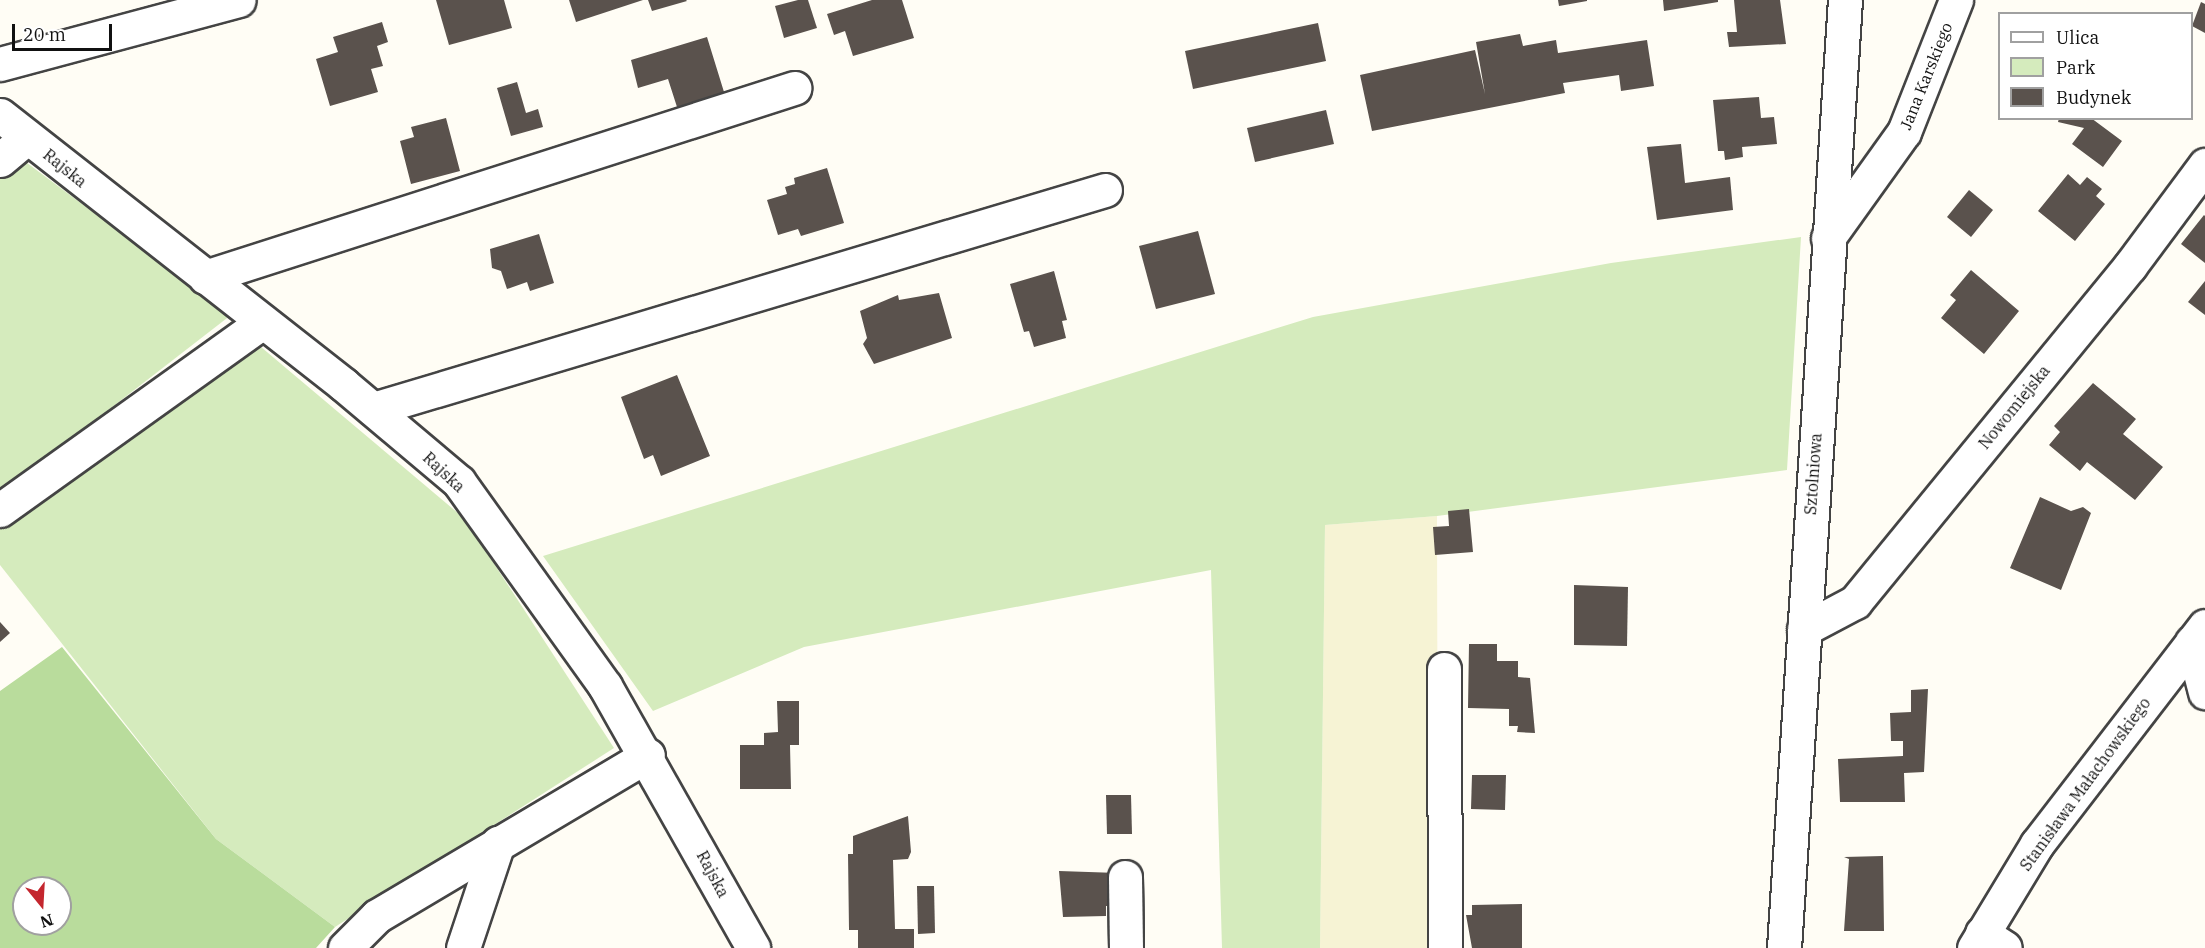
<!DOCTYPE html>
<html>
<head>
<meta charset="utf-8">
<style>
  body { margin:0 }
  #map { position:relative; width:2205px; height:948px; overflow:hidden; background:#fffdf5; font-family:"IBM Plex Serif",serif }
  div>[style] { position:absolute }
  .farmland>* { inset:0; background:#f6f3d4 }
  .green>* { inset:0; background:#d5ebbd }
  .forest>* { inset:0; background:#b9dc9c }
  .building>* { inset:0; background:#5a524d }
  .roads { filter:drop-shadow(2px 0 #444) drop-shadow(-2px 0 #444) drop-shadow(0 2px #444) drop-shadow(0 -2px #444) }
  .minor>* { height:33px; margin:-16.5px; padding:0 16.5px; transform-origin:16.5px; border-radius:16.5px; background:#fff }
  span { translate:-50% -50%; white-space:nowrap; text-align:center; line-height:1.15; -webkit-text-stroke:6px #fff; paint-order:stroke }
  .street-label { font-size:16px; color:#111 }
  .legend { position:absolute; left:1998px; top:12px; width:195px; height:108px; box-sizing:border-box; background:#fff; border:2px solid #a0a0a0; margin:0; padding:8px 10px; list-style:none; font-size:18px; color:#111 }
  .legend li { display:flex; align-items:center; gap:12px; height:30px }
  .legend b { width:30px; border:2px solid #a0a0a0 }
  .north { position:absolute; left:12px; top:876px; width:60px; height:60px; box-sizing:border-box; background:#fff; border:2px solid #a0a0a0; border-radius:50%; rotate:162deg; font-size:16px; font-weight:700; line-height:24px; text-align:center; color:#111 }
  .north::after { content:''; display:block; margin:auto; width:21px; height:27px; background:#c4262e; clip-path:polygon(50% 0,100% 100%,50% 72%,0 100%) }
  .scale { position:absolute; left:12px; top:24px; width:100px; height:27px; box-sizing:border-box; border:3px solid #111; border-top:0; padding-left:8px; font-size:18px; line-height:21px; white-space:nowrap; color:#111; -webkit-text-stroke:4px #fff; paint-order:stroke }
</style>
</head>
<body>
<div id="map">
  <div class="farmland">
    <i style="clip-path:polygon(1437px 516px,1438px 948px,1320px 948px,1325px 525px)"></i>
  </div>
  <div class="green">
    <i style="clip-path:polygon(15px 154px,231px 315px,0 494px,0 167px)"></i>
    <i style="clip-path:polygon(1801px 237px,1787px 470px,1437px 516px,1325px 525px,1320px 948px,1222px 948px,1211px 570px,804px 647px,653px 711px,543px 556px,1313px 317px,1611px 263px)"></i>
    <i style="clip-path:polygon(261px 347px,465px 519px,614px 748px,335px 927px,216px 839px,0 565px,0 521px)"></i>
  </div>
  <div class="forest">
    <i style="clip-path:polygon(evenodd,62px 647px,216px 839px,335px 927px,316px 948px,0 948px,0 691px,62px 647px,24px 888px,60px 888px,60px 924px,24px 924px,24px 888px)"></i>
  </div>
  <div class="building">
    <i style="clip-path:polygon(436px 0,504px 0,512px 28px,449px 45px)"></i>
    <i style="clip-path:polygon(569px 0,643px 0,576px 22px)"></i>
    <i style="clip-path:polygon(648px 0,686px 0,687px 1px,652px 11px)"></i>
    <i style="clip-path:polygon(798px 0,808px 0,817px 28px,784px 38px,775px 6px)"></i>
    <i style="clip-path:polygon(872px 0,902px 0,914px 38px,853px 56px,845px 31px,834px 35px,827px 14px)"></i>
    <i style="clip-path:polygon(1558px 0,1587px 0,1587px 1px,1559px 6px)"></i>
    <i style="clip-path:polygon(1663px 0,1718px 0,1718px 2px,1664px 11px)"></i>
    <i style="clip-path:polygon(1734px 0,1780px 0,1786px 44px,1729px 47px,1727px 32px,1737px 32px)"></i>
    <i style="clip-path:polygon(2201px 2px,2205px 4px,2205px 33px,2192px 26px)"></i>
    <i style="clip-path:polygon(382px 22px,388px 42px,377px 46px,383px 66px,371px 69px,378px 92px,330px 106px,316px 59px,338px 52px,333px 37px)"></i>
    <i style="clip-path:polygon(1318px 23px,1326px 61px,1193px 89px,1185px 51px)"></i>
    <i style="clip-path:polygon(1520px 34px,1523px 46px,1556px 40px,1558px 53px,1647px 40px,1654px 86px,1621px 91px,1619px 75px,1563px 83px,1565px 93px,1372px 131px,1360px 75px,1475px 50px,1485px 94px,1476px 42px)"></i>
    <i style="clip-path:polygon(707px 37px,724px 92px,677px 107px,668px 79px,638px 88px,631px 60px)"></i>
    <i style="clip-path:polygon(517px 82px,526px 113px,538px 109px,543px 127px,511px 136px,497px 88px)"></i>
    <i style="clip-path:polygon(1759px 97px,1761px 118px,1774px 117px,1777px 144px,1742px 147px,1743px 157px,1725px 160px,1724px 151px,1718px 151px,1713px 100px)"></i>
    <i style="clip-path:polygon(1326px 110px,1334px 144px,1255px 162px,1247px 128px)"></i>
    <i style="clip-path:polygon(446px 118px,460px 171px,411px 184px,400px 141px,414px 137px,411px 127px)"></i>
    <i style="clip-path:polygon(2059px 118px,2091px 118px,2122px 141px,2103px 167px,2072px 144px,2084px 128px,2058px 122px)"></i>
    <i style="clip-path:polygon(1681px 144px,1685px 183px,1730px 177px,1733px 210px,1657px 220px,1647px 147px)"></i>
    <i style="clip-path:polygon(827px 168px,844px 223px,801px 236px,798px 229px,778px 235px,767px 200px,787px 194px,785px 187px,795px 184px,794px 178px)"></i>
    <i style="clip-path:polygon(2068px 174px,2080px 185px,2087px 177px,2102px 189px,2096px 196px,2105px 204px,2075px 241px,2038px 211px)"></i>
    <i style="clip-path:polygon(1969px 190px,1993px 210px,1971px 237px,1947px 217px)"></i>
    <i style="clip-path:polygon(2204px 215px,2205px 216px,2205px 263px,2181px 244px)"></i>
    <i style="clip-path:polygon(1198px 231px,1215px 294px,1156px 309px,1139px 246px)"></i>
    <i style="clip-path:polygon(539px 234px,554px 283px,530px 291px,527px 282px,507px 289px,501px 271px,492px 268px,490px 249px)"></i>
    <i style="clip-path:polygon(1971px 270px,2019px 311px,1984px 354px,1941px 318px,1956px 300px,1950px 295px)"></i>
    <i style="clip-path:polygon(1054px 271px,1067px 320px,1062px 321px,1066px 338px,1034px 347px,1029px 331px,1024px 332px,1010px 284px)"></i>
    <i style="clip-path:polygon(2205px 281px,2205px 315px,2188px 302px)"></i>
    <i style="clip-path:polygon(939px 293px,952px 338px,874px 364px,863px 344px,867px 338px,860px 311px,898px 295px,899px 300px)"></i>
    <i style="clip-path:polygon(677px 375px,710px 456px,661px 476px,653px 455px,644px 459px,621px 397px)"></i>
    <i style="clip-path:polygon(2093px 383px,2136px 419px,2123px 434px,2163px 467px,2135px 500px,2087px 462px,2080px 471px,2049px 445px,2060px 432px,2054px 426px)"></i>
    <i style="clip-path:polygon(2040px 497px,2071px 511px,2083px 507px,2091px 513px,2061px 590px,2010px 568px)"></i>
    <i style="clip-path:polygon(1469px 509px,1473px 552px,1435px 555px,1433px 527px,1449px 526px,1448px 511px)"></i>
    <i style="clip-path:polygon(1574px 585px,1628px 587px,1627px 646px,1574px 645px)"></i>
    <i style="clip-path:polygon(0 622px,10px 633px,0 642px)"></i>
    <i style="clip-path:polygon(1469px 644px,1497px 644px,1497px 661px,1518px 661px,1518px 677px,1530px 678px,1535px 733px,1517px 732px,1518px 726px,1509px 726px,1509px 709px,1468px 708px)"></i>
    <i style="clip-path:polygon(1928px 689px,1924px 772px,1904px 773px,1905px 802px,1840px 802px,1838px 759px,1903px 756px,1903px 741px,1891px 741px,1890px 713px,1911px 712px,1911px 690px)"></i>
    <i style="clip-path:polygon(777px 701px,799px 701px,799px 745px,790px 745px,791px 789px,740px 789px,740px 745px,764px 745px,764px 733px,778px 732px)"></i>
    <i style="clip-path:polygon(1472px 775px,1506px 775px,1505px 810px,1471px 809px)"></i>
    <i style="clip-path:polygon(1106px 795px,1131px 795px,1132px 834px,1107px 834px)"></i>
    <i style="clip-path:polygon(908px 816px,911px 852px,908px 859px,893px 860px,895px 929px,914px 929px,914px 948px,858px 948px,858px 930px,849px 930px,848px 854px,853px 854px,853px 836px)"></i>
    <i style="clip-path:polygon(1883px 856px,1884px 931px,1844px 931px,1849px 859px,1844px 857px)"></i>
    <i style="clip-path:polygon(1059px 871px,1118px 873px,1118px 906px,1106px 906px,1106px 916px,1063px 917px)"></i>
    <i style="clip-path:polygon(917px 886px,934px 886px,935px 933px,918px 934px)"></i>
    <i style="clip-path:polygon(1522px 904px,1522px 948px,1472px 948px,1466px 915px,1472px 915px,1472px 905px)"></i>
  </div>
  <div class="roads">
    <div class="minor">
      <i style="left:0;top:64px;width:247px;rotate:-15deg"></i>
      <i style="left:0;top:115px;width:437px;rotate:38.1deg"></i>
      <i style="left:344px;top:385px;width:150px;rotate:40.1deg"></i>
      <i style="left:459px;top:482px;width:251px;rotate:54.4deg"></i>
      <i style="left:605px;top:686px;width:301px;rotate:60.5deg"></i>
      <i style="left:0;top:160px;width:35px;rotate:-40deg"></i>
      <i style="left:1828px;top:238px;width:130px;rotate:-54.4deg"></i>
      <i style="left:1904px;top:132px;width:142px;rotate:-68.5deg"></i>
      <i style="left:205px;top:277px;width:619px;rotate:-17.79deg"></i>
      <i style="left:373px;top:409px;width:764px;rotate:-16.66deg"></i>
      <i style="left:0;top:510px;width:323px;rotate:-35.6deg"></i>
      <i style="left:1804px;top:629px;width:58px;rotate:-27.9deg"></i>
      <i style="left:1855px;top:602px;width:434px;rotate:-50.7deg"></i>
      <i style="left:2130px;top:266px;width:126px;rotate:-53.4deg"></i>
      <i style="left:2192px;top:642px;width:52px;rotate:75.4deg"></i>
      <i style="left:1444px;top:669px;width:279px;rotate:89.8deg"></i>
      <i style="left:1125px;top:877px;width:71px;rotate:89.2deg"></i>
      <i style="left:1982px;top:933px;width:27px;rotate:33deg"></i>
      <i style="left:345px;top:948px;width:45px;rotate:-45deg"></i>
      <i style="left:377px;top:916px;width:315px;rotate:-30.7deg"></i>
      <i style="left:463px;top:948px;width:111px;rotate:-71.6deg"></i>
      <i style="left:1784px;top:948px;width:950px;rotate:-86.32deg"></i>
      <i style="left:1974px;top:948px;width:122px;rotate:-58.8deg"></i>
      <i style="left:2037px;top:844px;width:275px;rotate:-52.4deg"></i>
    </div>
  </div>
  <div class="street-label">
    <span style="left:1926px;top:76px;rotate:-68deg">Jana Karskiego</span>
    <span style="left:65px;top:168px;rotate:39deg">Rajska</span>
    <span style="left:2014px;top:407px;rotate:-51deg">Nowomiejska</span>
    <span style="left:444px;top:472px;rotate:43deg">Rajska</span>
    <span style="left:1813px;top:474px;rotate:-86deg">Sztolniowa</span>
    <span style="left:2085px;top:784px;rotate:-54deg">Stanisława Małachowskiego</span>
    <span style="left:713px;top:874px;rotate:62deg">Rajska</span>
  </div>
  <ul class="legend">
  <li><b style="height:8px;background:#fff"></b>Ulica</li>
  <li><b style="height:16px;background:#d5ebbd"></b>Park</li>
  <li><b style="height:16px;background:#5a524d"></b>Budynek</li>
  </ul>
  <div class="north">N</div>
  <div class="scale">20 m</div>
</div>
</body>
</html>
